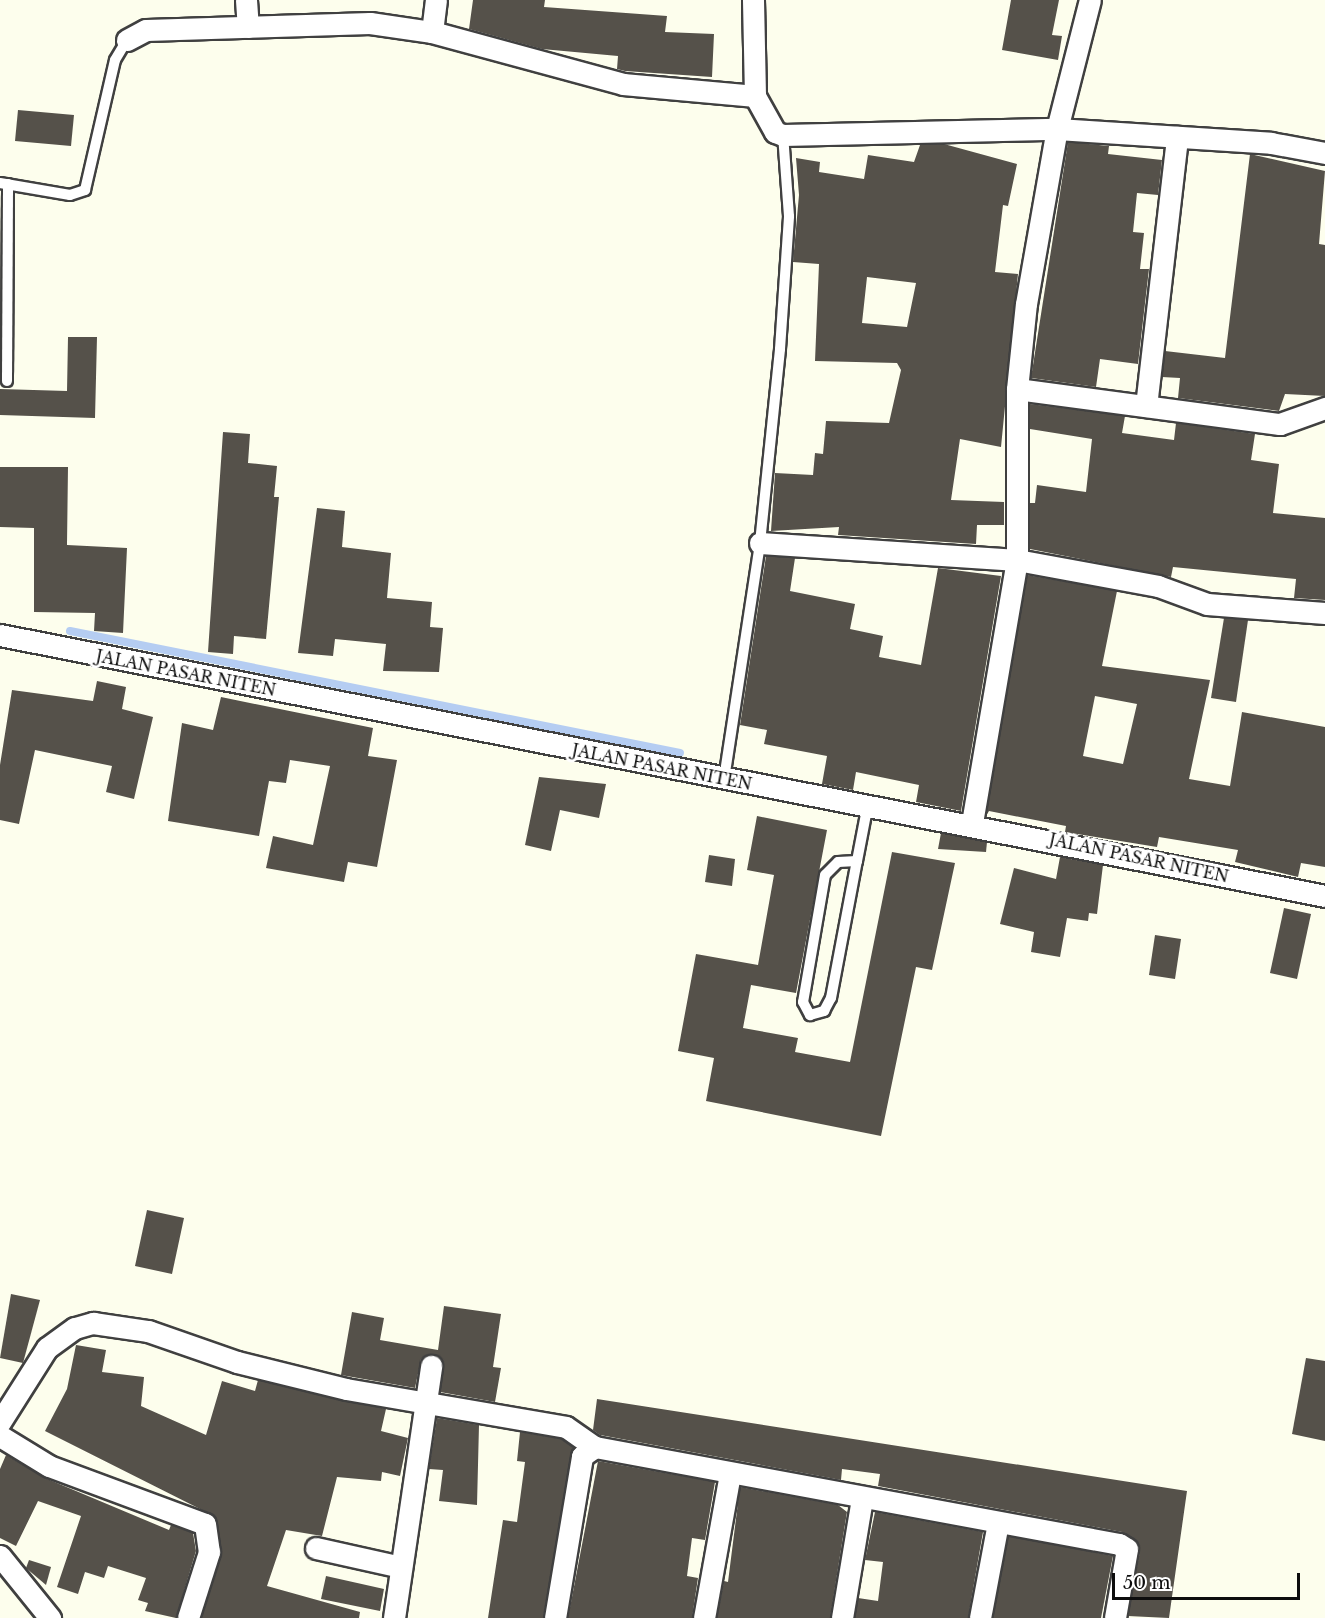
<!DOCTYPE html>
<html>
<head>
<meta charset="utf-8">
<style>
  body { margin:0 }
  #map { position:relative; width:1325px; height:1618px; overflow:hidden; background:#fdfeed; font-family:"Libre Baskerville",serif }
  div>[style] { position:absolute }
  .stream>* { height:8px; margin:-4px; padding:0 4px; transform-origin:4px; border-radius:4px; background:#b5cdf2 }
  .building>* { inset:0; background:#55514a }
  .roads { filter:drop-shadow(2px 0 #404040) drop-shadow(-2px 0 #404040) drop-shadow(0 2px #404040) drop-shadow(0 -2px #404040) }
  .lane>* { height:10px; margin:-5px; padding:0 5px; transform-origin:5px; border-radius:5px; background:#fff }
  .street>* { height:21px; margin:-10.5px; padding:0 10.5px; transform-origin:10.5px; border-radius:10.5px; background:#fff }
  span { translate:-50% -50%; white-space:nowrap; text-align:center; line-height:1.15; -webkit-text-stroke:6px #fff; paint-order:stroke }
  .street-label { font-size:16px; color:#0d0d0d }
  .scale { position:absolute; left:1112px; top:1573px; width:188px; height:27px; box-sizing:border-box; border:3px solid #0d0d0d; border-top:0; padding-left:8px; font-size:18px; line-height:21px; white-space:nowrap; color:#0d0d0d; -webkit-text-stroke:4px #fff; paint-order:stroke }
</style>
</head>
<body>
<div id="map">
  <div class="stream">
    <i style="left:70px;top:631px;width:622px;rotate:11.31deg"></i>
  </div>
  <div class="building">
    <i style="clip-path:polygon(473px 0,545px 0,544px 7px,667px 16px,665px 32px,714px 34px,712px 77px,625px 71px,617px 69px,618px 56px,542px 49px,469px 29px)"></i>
    <i style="clip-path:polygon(1011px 0,1059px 0,1052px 35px,1062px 36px,1058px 60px,1002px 50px)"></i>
    <i style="clip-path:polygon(18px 110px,74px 115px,71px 146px,15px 141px)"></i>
    <i style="clip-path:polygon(1068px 142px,1109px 146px,1108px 154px,1162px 160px,1158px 195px,1137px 193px,1133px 232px,1144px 233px,1140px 269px,1149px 269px,1138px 364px,1100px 359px,1096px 387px,1031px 378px)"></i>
    <i style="clip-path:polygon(evenodd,944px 144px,1017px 164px,1008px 206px,1003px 205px,995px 272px,1018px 274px,1001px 447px,960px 439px,951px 500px,1004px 502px,1004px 525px,977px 525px,976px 544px,838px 535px,839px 527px,771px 531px,775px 473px,813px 475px,815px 453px,823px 454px,826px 421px,889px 423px,901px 370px,897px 363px,815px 361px,819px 264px,793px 262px,799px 195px,796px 158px,820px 162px,819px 172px,864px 179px,868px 155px,914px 162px,920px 145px,944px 144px,867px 277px,916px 283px,907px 327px,862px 323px,867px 277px)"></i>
    <i style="clip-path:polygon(1250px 154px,1325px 171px,1319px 244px,1325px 245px,1325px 396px,1285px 394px,1279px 411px,1178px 398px,1180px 378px,1162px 377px,1165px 351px,1225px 358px)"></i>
    <i style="clip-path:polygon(68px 337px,97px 337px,95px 418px,0 415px,0 389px,67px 391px)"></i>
    <i style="clip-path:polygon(1030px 404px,1125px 416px,1122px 433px,1174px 440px,1176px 423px,1255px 434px,1251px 460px,1279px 464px,1273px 513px,1325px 518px,1325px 600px,1294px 598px,1296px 579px,1173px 567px,1171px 577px,1030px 549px,1030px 503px,1035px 503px,1037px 485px,1086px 492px,1092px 439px,1030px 429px)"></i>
    <i style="clip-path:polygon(223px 432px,250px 434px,248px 463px,277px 466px,274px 497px,279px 497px,266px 639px,234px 636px,233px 654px,208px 652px)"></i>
    <i style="clip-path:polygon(0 467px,68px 467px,67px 545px,127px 548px,123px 633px,94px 631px,95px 613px,34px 612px,34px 528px,0 527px)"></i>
    <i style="clip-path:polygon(317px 508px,345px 511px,342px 547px,391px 553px,387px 598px,432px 602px,430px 627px,443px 628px,439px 672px,383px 671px,386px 644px,335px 639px,333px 656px,298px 653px)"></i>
    <i style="clip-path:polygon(766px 556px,795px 558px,790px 591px,855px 604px,850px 629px,883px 636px,879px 657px,921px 665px,938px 568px,1001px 576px,961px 811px,916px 802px,919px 785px,856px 772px,853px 790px,822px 784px,827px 756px,764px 744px,767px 730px,740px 725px)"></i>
    <i style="clip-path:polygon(evenodd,1027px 575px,1117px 591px,1102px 666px,1210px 680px,1189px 779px,1230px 786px,1242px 712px,1325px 727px,1325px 867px,1301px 863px,1298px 877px,1235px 862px,1238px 850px,1159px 837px,1157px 847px,1065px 832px,1066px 826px,989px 811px,986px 816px,1027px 575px,1095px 696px,1137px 704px,1123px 764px,1083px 756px,1095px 696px)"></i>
    <i style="clip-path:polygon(1224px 618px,1248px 620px,1236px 702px,1211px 698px)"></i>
    <i style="clip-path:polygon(97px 681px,126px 687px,122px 709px,153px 717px,134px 799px,106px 792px,112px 766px,35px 750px,19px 824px,0 820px,0 765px,12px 690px,93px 701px)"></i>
    <i style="clip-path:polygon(221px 697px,373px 728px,368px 756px,397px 760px,377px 867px,348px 862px,344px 882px,266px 868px,273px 836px,313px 845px,330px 766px,290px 760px,286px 783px,269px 781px,259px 836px,168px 821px,182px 723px,213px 730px)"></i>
    <i style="clip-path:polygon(539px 777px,606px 784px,599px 818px,560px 810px,551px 851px,525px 845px)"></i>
    <i style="clip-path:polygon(757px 816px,827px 830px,796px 993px,751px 985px,743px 1028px,798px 1038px,795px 1052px,850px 1062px,892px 852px,955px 863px,932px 970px,916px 967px,881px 1136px,706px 1101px,714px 1058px,678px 1051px,696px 954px,758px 965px,774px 875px,747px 870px)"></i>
    <i style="clip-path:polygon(941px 833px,987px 842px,986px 852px,938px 849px)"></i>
    <i style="clip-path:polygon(709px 855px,735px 859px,732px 886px,705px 882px)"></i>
    <i style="clip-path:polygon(1060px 857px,1103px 865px,1097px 914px,1089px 913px,1088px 921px,1067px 918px,1060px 957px,1031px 952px,1034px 932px,1000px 924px,1014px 868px,1056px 879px)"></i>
    <i style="clip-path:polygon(1284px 908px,1311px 914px,1297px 979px,1270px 973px)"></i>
    <i style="clip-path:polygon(1155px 935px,1181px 939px,1175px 979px,1149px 975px)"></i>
    <i style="clip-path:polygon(147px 1210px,184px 1218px,172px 1274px,135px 1266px)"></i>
    <i style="clip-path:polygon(11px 1294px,40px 1300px,23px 1363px,0 1358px)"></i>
    <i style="clip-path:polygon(444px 1306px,501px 1314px,493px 1367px,501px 1368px,495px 1402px,440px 1392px,443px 1362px,433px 1354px,421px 1359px,415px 1388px,341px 1375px,352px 1312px,384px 1318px,380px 1340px,438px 1350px)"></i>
    <i style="clip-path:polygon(76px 1345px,106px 1350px,102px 1372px,144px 1377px,141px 1406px,206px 1435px,222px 1381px,255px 1391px,258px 1380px,386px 1409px,381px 1431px,408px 1438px,400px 1476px,382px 1472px,381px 1481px,337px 1477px,322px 1536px,286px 1530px,267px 1586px,360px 1612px,359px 1618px,201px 1618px,221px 1555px,214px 1516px,45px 1431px,67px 1389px)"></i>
    <i style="clip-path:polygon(1306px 1358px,1325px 1361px,1325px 1441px,1292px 1434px)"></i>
    <i style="clip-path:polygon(597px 1399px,1187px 1491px,1169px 1618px,1128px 1616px,1140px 1551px,1134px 1539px,1122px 1532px,878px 1486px,880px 1474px,842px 1469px,841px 1480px,600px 1435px,593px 1430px)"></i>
    <i style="clip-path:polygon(437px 1418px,479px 1425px,477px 1505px,439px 1501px,443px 1470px,429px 1469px)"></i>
    <i style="clip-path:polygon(520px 1432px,561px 1439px,573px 1447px,543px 1618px,488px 1618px,503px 1520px,517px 1522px,525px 1462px,517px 1461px)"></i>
    <i style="clip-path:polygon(6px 1455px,45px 1478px,169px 1530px,171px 1525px,193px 1533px,196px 1551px,176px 1618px,145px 1611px,148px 1603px,138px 1600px,146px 1578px,108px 1566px,104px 1578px,85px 1572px,78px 1594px,57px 1587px,81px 1516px,38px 1501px,16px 1546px,0 1538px,0 1469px)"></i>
    <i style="clip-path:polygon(598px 1461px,715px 1482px,705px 1540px,692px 1538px,687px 1576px,698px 1578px,692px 1618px,568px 1618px)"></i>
    <i style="clip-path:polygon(740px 1487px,838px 1505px,847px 1512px,830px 1618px,717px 1618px,724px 1581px,728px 1582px)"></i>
    <i style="clip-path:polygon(875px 1512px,983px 1532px,968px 1618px,855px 1618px,858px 1598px,878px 1601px,883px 1562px,865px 1560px)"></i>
    <i style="clip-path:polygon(1008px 1536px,1113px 1556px,1101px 1618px,993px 1618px)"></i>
    <i style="clip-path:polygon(29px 1560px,51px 1567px,46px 1585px,26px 1568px)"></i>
    <i style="clip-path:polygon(326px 1576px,384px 1589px,380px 1611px,321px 1599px)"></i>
  </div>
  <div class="roads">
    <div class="lane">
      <i style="left:0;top:183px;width:71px;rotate:9.7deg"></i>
      <i style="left:70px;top:195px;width:16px;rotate:-18deg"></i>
      <i style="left:85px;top:190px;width:133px;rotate:-77deg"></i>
      <i style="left:115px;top:60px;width:23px;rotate:-59deg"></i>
      <i style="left:7px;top:381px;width:197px;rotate:-89.7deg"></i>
      <i style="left:724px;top:779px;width:239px;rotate:-81.3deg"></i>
      <i style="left:760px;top:543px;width:195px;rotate:-84.1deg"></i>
      <i style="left:780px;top:349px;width:133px;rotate:-86.1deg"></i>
      <i style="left:789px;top:216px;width:81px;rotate:-94.2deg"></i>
      <i style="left:857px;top:861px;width:19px;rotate:177deg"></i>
      <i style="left:838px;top:862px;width:18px;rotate:135deg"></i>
      <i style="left:825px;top:875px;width:129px;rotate:99.8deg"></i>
      <i style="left:803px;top:1002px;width:15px;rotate:62deg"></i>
      <i style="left:810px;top:1015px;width:15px;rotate:-16deg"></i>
      <i style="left:824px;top:1011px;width:15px;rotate:-62deg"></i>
      <i style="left:831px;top:998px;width:139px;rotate:-79.3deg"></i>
      <i style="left:857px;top:861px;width:58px;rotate:-79.1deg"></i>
    </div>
    <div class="street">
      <i style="left:246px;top:0;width:27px;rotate:86deg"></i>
      <i style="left:753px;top:0;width:96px;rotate:88.8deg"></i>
      <i style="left:755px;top:96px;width:41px;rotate:60.9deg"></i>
      <i style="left:775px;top:132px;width:9px;rotate:21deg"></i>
      <i style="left:783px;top:135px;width:274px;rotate:-1.3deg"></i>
      <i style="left:1057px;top:129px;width:214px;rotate:3.7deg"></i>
      <i style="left:1271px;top:143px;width:55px;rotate:10.5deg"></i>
      <i style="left:432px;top:32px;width:32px;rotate:-83deg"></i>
      <i style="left:127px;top:40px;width:21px;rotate:-28deg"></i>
      <i style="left:146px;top:30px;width:224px;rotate:-1.8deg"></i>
      <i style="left:370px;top:23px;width:63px;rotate:8.3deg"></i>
      <i style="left:432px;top:32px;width:198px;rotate:15.2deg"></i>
      <i style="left:623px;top:84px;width:133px;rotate:5.2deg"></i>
      <i style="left:1017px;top:389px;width:265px;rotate:7.6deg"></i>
      <i style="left:1280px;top:424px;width:48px;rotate:-19.6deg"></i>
      <i style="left:1146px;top:406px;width:271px;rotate:-83.4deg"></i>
      <i style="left:760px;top:543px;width:258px;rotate:3.8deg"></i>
      <i style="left:1017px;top:560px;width:143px;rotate:10.4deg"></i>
      <i style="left:1158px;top:586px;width:52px;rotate:20.2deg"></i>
      <i style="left:1207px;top:604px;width:118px;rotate:4.4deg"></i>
      <i style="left:0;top:635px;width:1350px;rotate:11.14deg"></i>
      <i style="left:972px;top:823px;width:267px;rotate:-80.3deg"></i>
      <i style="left:1017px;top:560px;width:171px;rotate:-90deg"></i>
      <i style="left:1017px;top:389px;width:85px;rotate:-84deg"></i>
      <i style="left:1026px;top:304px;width:178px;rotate:-80deg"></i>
      <i style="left:1057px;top:129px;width:133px;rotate:-75.7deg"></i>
      <i style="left:0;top:1422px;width:88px;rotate:-57.6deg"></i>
      <i style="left:47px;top:1348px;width:34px;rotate:-36deg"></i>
      <i style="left:75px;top:1328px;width:19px;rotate:-16deg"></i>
      <i style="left:93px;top:1323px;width:56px;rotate:8.3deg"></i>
      <i style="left:148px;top:1331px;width:94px;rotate:19.2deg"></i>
      <i style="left:237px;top:1362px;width:112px;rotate:13.9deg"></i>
      <i style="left:346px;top:1389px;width:223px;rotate:9.8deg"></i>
      <i style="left:566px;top:1427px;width:35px;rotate:35deg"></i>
      <i style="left:0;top:1436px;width:57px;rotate:31.5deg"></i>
      <i style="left:49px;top:1466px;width:166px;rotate:20.4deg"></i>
      <i style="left:205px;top:1524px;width:28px;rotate:82deg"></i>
      <i style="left:209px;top:1552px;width:69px;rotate:107.7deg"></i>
      <i style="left:316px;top:1548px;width:87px;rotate:12.6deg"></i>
      <i style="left:0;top:1556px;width:80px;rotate:51.1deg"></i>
      <i style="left:394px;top:1618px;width:255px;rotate:-81.6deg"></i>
      <i style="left:555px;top:1618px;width:164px;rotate:-80.5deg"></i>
      <i style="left:582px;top:1456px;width:16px;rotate:-35deg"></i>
      <i style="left:595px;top:1447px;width:533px;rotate:10.49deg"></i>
      <i style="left:1119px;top:1544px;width:9px;rotate:32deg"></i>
      <i style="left:1127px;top:1549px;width:70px;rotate:99.9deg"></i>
      <i style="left:704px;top:1618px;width:147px;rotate:-79.8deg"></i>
      <i style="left:842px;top:1618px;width:122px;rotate:-80.5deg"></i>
      <i style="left:980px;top:1618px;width:97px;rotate:-79.3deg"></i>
    </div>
  </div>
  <div class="street-label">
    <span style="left:186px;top:673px;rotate:11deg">JALAN PASAR NITEN</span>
    <span style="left:662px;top:767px;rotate:11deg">JALAN PASAR NITEN</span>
    <span style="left:1139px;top:858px;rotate:12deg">JALAN PASAR NITEN</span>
  </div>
  <div class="scale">50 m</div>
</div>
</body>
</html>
